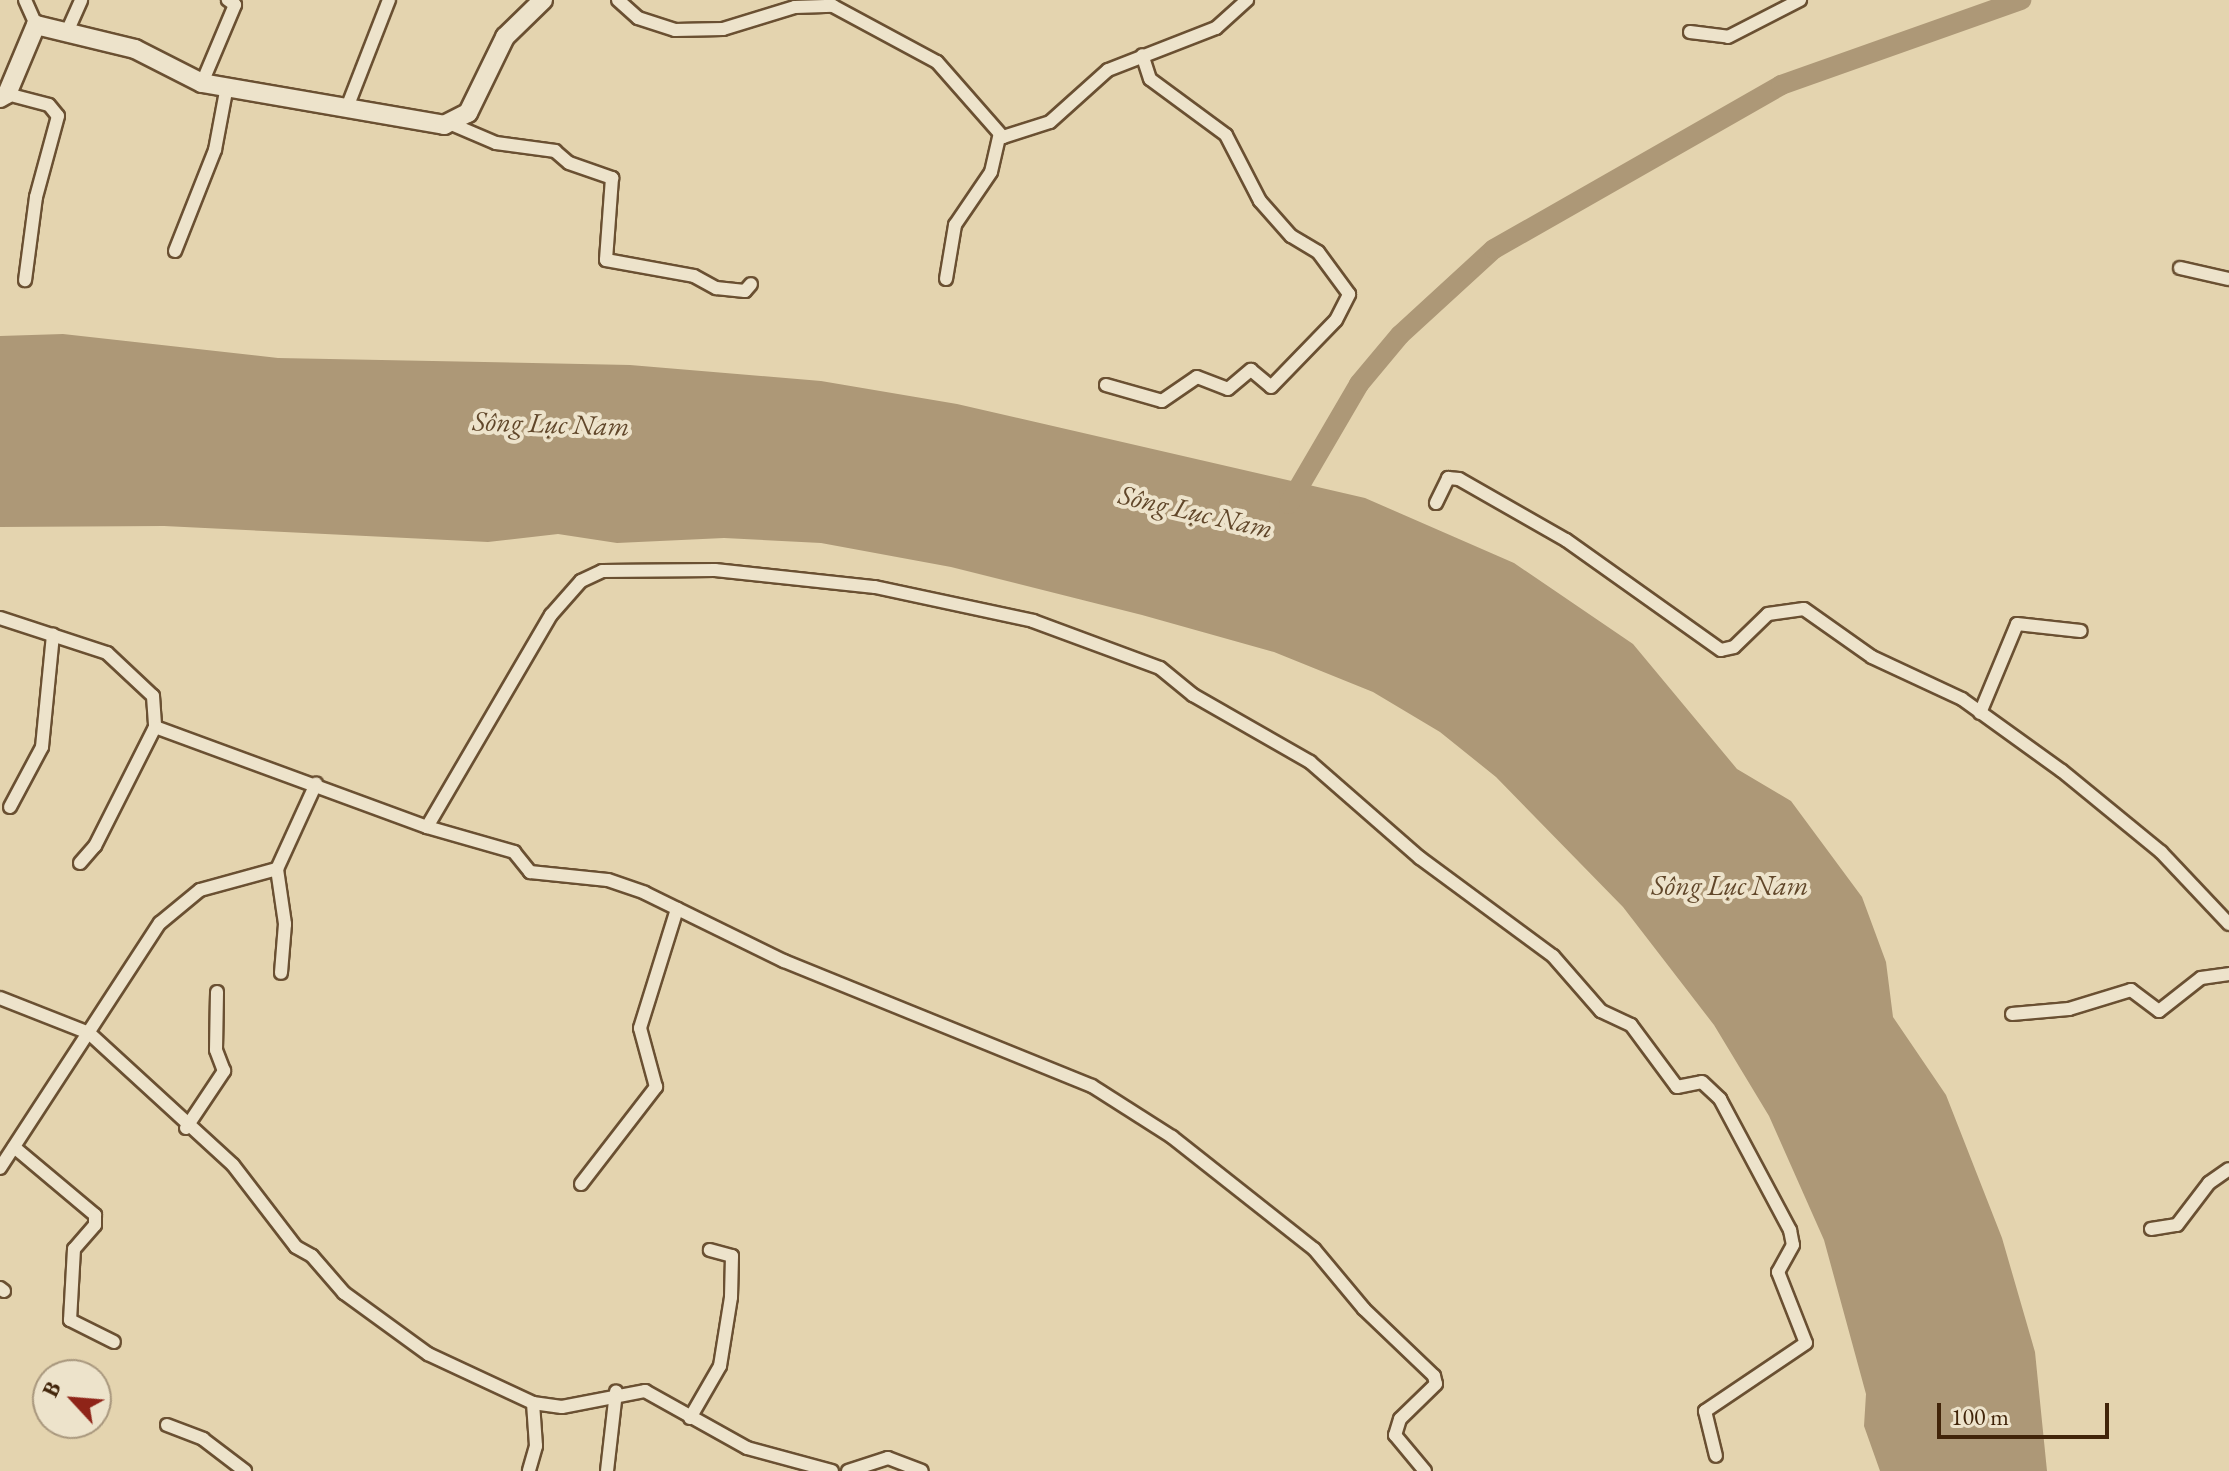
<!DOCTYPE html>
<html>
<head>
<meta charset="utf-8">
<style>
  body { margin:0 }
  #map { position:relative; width:2229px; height:1471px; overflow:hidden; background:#e4d4af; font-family:"EB Garamond",serif }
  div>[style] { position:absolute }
  .water>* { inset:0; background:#ad9877 }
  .river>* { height:20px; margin:-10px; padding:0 10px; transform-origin:10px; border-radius:10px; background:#ad9877 }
  .roads { filter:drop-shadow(2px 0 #6a5032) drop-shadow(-2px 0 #6a5032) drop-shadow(0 2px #6a5032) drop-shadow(0 -2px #6a5032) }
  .street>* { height:12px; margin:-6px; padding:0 6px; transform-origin:6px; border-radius:6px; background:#ede3cb }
  .secondary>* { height:18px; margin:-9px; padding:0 9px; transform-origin:9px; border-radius:9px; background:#ede3cb }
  span { translate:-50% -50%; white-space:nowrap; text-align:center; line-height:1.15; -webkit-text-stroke:8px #ede3cb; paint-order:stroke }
  .water-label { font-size:28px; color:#61472a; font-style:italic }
  .north { position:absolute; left:32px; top:1359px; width:80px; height:80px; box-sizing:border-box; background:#ede3cb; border:2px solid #a8977d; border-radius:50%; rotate:296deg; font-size:22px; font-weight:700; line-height:32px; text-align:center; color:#412409 }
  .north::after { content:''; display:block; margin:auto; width:28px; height:36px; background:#8f2418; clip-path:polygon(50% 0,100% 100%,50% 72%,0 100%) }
  .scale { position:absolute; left:1937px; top:1403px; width:172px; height:36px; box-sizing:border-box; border:4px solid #412409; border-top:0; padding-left:10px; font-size:24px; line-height:28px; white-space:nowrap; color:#412409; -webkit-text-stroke:6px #ede3cb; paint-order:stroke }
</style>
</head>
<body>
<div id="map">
  <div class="water">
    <i style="clip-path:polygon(63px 334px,278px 358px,630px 365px,821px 381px,957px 404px,1365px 498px,1514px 563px,1633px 644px,1737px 769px,1791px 801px,1862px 897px,1886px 962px,1893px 1017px,1946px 1095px,2002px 1238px,2035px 1352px,2047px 1471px,1880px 1471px,1864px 1426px,1866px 1394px,1824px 1240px,1769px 1116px,1714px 1025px,1623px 907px,1496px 777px,1440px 732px,1373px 692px,1274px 652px,1142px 615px,951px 567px,821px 543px,724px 538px,617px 543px,558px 534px,488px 542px,164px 526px,0 527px,0 336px)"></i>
  </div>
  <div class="river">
    <i style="left:1289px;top:504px;width:139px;rotate:-59.7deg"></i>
    <i style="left:1359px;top:384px;width:64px;rotate:-50.1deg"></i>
    <i style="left:1400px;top:335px;width:127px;rotate:-42.5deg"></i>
    <i style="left:1494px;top:249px;width:331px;rotate:-29.7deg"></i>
    <i style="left:1781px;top:85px;width:255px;rotate:-19.5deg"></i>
  </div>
  <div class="roads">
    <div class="street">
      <i style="left:25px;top:0;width:27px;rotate:66deg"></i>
      <i style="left:618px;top:0;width:27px;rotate:42deg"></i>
      <i style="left:638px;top:18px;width:39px;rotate:18deg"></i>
      <i style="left:675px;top:30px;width:48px;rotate:-1.2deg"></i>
      <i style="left:723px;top:29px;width:75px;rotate:-17deg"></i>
      <i style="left:795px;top:7px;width:38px;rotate:-2deg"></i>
      <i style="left:833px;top:6px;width:118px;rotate:28.3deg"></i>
      <i style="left:937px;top:62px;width:100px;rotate:48.7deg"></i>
      <i style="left:1003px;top:137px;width:49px;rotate:-17.7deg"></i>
      <i style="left:1050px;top:122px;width:78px;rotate:-41.9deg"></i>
      <i style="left:1108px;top:70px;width:116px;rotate:-21.3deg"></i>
      <i style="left:1216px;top:28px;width:42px;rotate:-42.1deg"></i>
      <i style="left:67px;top:32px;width:35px;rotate:-66deg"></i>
      <i style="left:1690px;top:32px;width:38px;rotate:7deg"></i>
      <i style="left:1728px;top:37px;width:81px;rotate:-27.2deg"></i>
      <i style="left:202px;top:83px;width:85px;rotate:-67.1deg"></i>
      <i style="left:235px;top:5px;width:9px;rotate:-144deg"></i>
      <i style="left:7px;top:94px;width:43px;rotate:14.7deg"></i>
      <i style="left:49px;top:105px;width:14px;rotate:51deg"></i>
      <i style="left:58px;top:116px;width:84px;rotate:105.2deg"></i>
      <i style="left:36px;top:197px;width:84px;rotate:97.5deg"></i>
      <i style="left:348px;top:105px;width:113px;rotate:-68.7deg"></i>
      <i style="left:449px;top:123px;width:51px;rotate:23.1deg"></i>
      <i style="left:496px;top:143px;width:60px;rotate:7.7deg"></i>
      <i style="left:555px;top:151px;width:18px;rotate:41deg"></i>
      <i style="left:569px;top:163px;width:46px;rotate:19.2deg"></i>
      <i style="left:612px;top:178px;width:82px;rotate:94.2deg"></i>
      <i style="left:606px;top:260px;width:89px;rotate:10.3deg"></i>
      <i style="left:694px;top:276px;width:25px;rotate:29deg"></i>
      <i style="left:716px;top:288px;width:29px;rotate:6deg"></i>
      <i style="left:745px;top:291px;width:9px;rotate:-49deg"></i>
      <i style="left:175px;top:251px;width:109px;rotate:-68.4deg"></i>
      <i style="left:215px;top:150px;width:65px;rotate:-79.4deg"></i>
      <i style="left:2180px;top:268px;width:50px;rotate:12.7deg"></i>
      <i style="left:946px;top:279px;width:55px;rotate:-80.5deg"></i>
      <i style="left:955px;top:225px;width:64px;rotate:-55.8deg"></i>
      <i style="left:991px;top:172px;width:37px;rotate:-77deg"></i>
      <i style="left:1106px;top:385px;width:58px;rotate:15.9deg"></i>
      <i style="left:1162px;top:401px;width:42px;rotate:-34.4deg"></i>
      <i style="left:1197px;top:377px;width:33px;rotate:21deg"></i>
      <i style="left:1228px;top:389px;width:30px;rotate:-40deg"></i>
      <i style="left:1251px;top:370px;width:26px;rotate:40deg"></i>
      <i style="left:1271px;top:387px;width:93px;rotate:-45.9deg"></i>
      <i style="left:1336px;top:320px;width:29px;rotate:-63deg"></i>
      <i style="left:1349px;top:294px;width:52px;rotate:-126.4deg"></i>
      <i style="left:1318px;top:252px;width:31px;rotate:-149deg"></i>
      <i style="left:1291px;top:236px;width:47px;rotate:-131.5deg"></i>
      <i style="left:1260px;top:201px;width:74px;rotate:-117.3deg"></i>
      <i style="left:1226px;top:135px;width:94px;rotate:-143.6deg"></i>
      <i style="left:1150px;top:79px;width:25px;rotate:-108deg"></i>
      <i style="left:1436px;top:503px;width:28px;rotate:-64deg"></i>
      <i style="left:1448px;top:478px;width:11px;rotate:5deg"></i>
      <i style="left:1459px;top:479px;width:123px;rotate:29.7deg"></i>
      <i style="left:1566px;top:540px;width:190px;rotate:35.4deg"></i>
      <i style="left:1721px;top:650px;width:13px;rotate:-13deg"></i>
      <i style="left:1734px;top:647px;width:47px;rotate:-44.1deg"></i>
      <i style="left:1768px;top:614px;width:36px;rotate:-8deg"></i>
      <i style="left:1804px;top:609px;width:83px;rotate:35.2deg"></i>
      <i style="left:1872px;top:657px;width:99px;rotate:25deg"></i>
      <i style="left:1962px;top:699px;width:123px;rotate:35.8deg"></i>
      <i style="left:2062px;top:771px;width:128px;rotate:39.3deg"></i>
      <i style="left:2161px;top:852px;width:99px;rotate:46.6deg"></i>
      <i style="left:0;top:618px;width:113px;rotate:18.1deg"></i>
      <i style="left:107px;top:653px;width:63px;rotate:43.1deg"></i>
      <i style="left:153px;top:696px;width:31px;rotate:86deg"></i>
      <i style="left:155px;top:727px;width:290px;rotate:20.2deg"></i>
      <i style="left:427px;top:827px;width:246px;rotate:-59.7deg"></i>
      <i style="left:551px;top:615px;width:45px;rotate:-48.6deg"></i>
      <i style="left:581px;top:581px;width:23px;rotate:-25deg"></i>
      <i style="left:602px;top:571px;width:113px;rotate:-0.5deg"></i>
      <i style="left:715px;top:570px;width:161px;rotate:6.1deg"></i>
      <i style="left:875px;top:587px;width:162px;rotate:12.1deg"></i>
      <i style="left:1033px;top:621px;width:135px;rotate:20.3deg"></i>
      <i style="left:1160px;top:668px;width:43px;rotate:39.3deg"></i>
      <i style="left:1193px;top:695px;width:135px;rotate:29.8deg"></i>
      <i style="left:1310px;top:762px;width:146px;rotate:41.1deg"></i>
      <i style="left:1420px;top:858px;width:165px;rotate:36.4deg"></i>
      <i style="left:1553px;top:956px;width:73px;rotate:48.9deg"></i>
      <i style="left:1601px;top:1011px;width:33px;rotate:25deg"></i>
      <i style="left:1631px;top:1025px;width:77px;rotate:53.4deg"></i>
      <i style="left:1677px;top:1087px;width:25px;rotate:-11deg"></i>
      <i style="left:1702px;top:1082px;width:25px;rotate:43deg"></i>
      <i style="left:1720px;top:1099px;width:149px;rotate:61.9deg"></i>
      <i style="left:1790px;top:1230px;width:15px;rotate:79deg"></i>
      <i style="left:1793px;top:1245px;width:31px;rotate:119deg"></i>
      <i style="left:1778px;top:1272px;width:76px;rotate:68.5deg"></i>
      <i style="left:1806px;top:1343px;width:122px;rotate:146deg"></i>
      <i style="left:1705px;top:1411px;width:46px;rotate:76.3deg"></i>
      <i style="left:1980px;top:713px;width:96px;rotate:-67.4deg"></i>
      <i style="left:2017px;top:624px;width:64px;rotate:6.2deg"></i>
      <i style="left:10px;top:807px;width:68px;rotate:-61.9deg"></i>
      <i style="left:42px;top:747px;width:113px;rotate:-84.4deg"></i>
      <i style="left:427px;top:827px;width:91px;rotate:16deg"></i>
      <i style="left:514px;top:852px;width:26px;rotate:51deg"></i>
      <i style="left:530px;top:872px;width:78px;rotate:5.9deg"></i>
      <i style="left:608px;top:880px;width:39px;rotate:19deg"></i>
      <i style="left:645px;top:893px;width:155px;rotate:26.1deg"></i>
      <i style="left:784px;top:961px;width:332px;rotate:22.1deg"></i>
      <i style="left:1092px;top:1086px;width:95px;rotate:32.5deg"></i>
      <i style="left:1172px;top:1137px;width:181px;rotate:38.3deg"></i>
      <i style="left:1314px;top:1249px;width:78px;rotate:50.2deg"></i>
      <i style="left:1364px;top:1309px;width:97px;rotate:43.7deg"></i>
      <i style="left:1434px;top:1376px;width:8px;rotate:76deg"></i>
      <i style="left:1436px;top:1384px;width:50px;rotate:135.8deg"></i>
      <i style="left:1400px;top:1419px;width:17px;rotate:107deg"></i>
      <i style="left:1395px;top:1435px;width:47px;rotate:50.2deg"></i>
      <i style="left:80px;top:863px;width:23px;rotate:-49deg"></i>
      <i style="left:95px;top:846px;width:133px;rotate:-63.2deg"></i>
      <i style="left:277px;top:869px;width:56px;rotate:81.7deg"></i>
      <i style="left:285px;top:924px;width:49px;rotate:94.7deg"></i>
      <i style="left:0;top:998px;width:96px;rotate:21.5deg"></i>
      <i style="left:89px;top:1033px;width:195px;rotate:42.5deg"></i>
      <i style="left:233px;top:1165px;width:103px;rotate:52.5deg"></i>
      <i style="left:296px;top:1247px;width:18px;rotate:29deg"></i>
      <i style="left:312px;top:1256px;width:49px;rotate:49.1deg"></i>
      <i style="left:344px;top:1293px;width:104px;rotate:36deg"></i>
      <i style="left:428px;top:1354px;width:116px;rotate:25deg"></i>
      <i style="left:533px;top:1403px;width:43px;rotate:86deg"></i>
      <i style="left:536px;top:1446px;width:26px;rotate:106deg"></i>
      <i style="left:2012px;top:1014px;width:57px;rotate:-5deg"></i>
      <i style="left:2069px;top:1009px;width:65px;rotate:-17deg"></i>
      <i style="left:2131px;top:990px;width:35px;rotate:37deg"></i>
      <i style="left:2159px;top:1011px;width:53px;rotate:-38.2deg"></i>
      <i style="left:2201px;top:978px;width:28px;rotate:-8deg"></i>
      <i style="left:186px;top:1128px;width:69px;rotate:-56.3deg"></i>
      <i style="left:224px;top:1071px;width:22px;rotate:-111deg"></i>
      <i style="left:216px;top:1050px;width:58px;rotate:-89deg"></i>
      <i style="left:14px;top:1147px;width:106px;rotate:40deg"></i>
      <i style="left:95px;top:1215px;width:10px;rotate:90deg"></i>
      <i style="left:95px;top:1225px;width:32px;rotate:131deg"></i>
      <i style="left:74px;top:1249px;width:71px;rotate:93.2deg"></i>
      <i style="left:70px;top:1320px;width:49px;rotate:26.6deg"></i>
      <i style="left:0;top:1168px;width:293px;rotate:-56.9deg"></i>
      <i style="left:160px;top:923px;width:52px;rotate:-39.5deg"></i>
      <i style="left:200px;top:890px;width:80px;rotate:-15.3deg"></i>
      <i style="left:277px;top:869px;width:94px;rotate:-65.4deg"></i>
      <i style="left:581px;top:1184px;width:123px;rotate:-52.3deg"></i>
      <i style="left:656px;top:1087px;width:61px;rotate:-105.2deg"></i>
      <i style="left:640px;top:1028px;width:125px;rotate:-72.7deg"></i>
      <i style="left:2151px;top:1229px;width:26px;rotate:-9deg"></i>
      <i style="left:2177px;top:1225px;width:53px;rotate:-52.7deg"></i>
      <i style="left:2209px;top:1183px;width:24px;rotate:-35deg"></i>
      <i style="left:0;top:1288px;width:5px;rotate:37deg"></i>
      <i style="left:533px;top:1403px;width:29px;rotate:8deg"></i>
      <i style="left:562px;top:1407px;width:85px;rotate:-10.9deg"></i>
      <i style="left:645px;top:1391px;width:117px;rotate:29.2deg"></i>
      <i style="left:747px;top:1448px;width:88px;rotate:15.1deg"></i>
      <i style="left:690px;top:1418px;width:60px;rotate:-60deg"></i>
      <i style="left:720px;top:1366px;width:70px;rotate:-80.9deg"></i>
      <i style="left:731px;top:1297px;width:41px;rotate:-88.6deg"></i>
      <i style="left:732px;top:1256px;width:23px;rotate:-165deg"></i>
      <i style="left:167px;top:1425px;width:39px;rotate:21deg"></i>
      <i style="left:203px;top:1439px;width:53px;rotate:37.3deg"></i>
      <i style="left:607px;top:1471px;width:80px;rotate:-83.5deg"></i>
      <i style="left:848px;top:1471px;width:42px;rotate:-18deg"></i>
      <i style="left:888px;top:1458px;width:36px;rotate:21deg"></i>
    </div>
    <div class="secondary">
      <i style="left:0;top:98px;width:8px;rotate:-30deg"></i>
      <i style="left:7px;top:94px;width:75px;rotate:-67.2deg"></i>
      <i style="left:36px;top:25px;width:102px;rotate:13.6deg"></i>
      <i style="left:135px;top:49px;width:75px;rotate:26.9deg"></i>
      <i style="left:202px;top:83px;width:246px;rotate:9.8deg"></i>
      <i style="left:444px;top:125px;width:27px;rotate:-27deg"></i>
      <i style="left:468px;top:113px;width:85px;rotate:-64deg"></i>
      <i style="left:505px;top:37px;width:53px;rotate:-44.2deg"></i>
    </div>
  </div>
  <div class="water-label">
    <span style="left:551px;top:423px;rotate:2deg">Sông Lục Nam</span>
    <span style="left:1196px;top:511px;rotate:13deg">Sông Lục Nam</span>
    <span style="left:1730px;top:885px">Sông Lục Nam</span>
  </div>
  <div class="north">B</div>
  <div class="scale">100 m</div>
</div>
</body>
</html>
